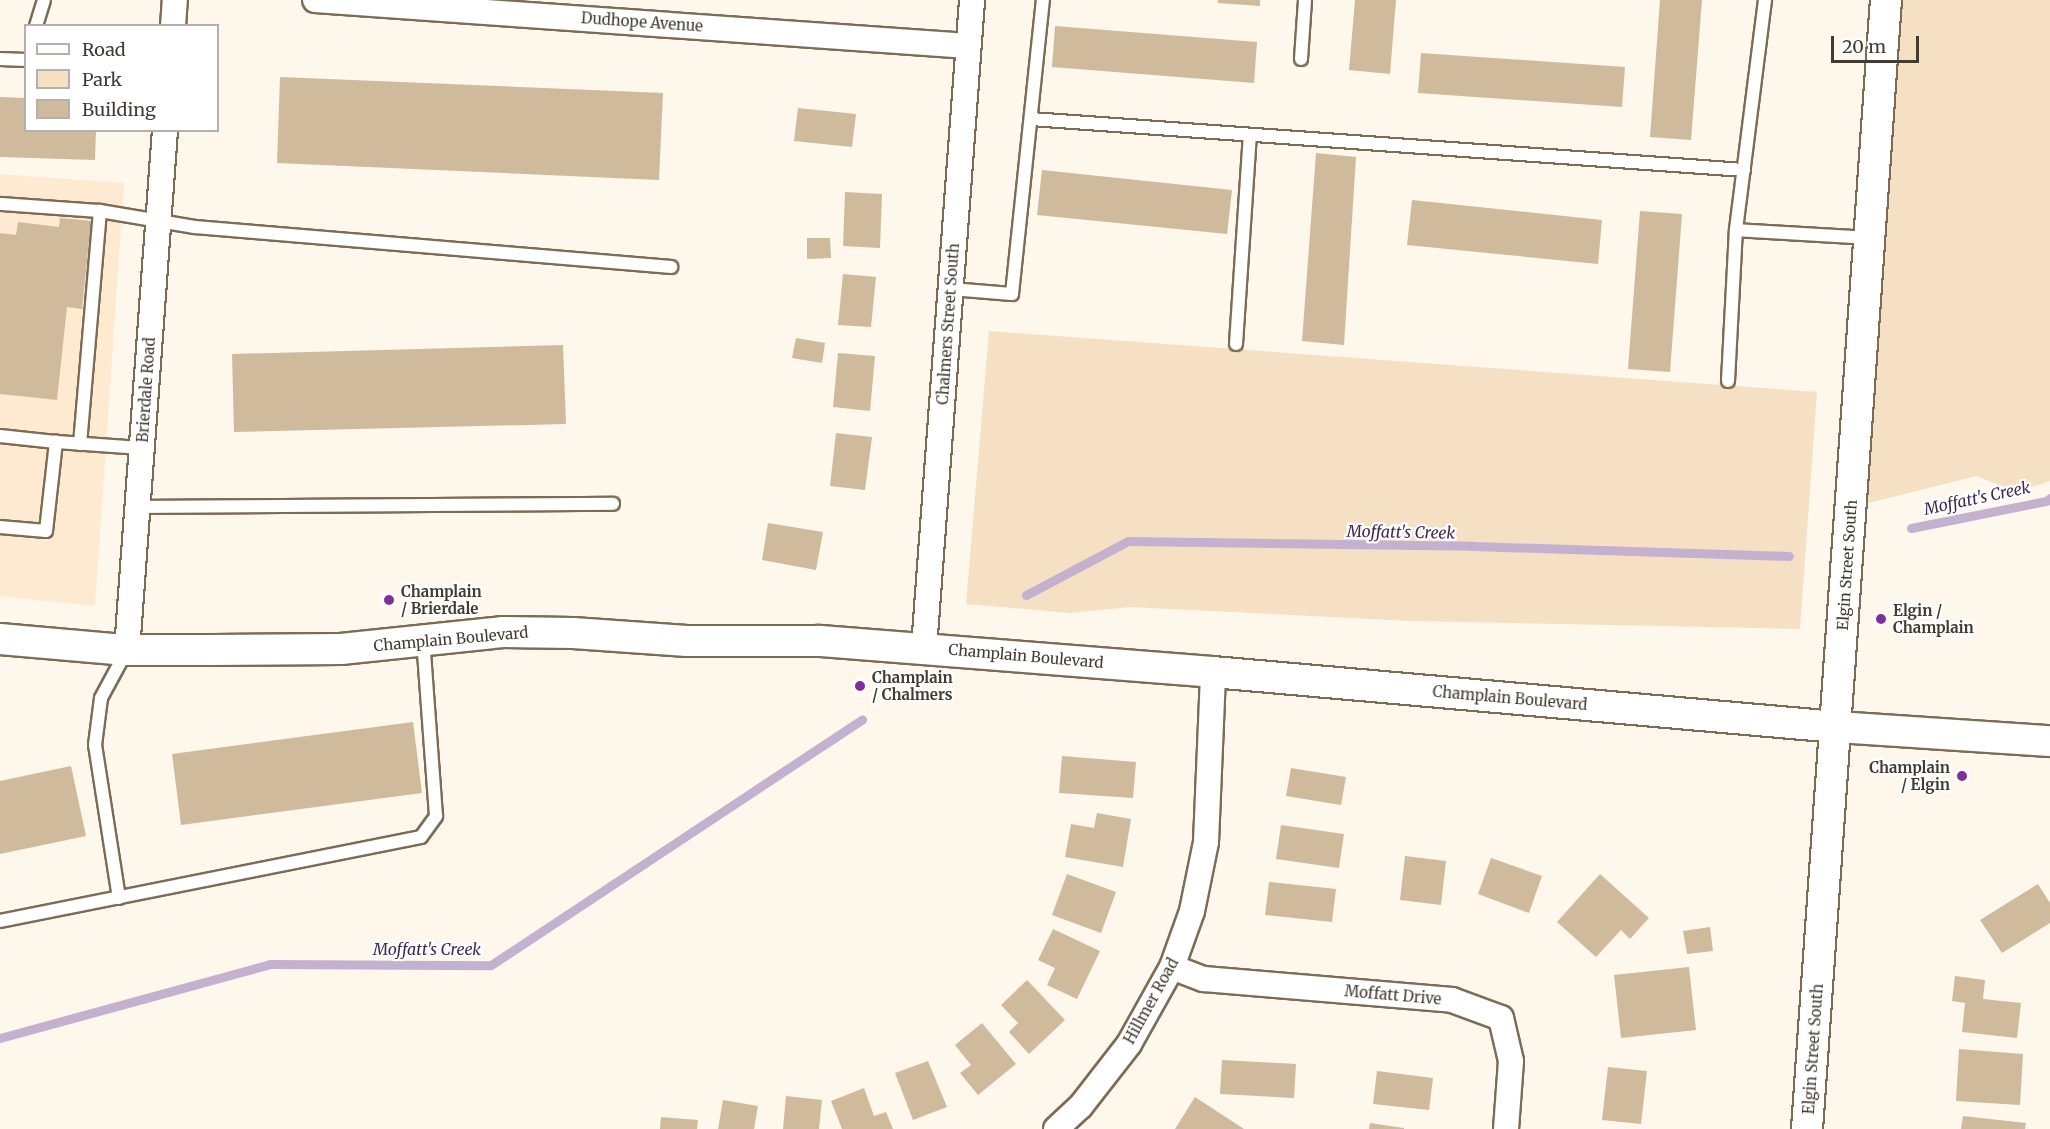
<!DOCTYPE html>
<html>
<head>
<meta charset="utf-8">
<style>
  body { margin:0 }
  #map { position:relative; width:2050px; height:1129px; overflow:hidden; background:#fef7ec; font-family:Merriweather,serif }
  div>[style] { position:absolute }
  .built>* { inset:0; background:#feead0 }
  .green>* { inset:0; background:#f5e0c4 }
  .stream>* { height:9px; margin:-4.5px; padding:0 4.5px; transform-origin:4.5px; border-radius:4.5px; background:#c4b0cf }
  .building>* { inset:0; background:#d0ba9c }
  .roads { filter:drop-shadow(2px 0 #7d6c55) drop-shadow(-2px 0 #7d6c55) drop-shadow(0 2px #7d6c55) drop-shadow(0 -2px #7d6c55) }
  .service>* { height:12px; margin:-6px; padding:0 6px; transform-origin:6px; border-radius:6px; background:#fff }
  .minor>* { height:24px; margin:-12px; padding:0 12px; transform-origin:12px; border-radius:12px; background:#fff }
  .tertiary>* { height:30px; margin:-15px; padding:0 15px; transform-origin:15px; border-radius:15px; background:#fff }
  .dots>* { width:16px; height:16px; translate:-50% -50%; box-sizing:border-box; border:3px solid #fff; border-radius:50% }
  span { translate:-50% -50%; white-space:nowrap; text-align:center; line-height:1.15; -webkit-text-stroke:4.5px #fff; paint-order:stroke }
  .street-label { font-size:15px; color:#433b31 }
  .poi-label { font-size:15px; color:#433b31; font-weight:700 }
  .left { translate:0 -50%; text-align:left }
  .right { translate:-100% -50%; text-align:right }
  .water-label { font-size:16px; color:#422750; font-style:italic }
  .legend { position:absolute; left:24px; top:24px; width:195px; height:108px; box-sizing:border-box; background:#fff; border:2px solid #b4b1ad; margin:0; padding:8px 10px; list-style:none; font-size:18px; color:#433b31 }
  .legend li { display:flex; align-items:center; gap:12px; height:30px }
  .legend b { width:30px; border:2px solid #b4b1ad }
  .scale { position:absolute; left:1831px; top:36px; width:88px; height:27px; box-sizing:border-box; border:3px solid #433b31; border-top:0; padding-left:8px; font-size:18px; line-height:21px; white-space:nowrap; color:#433b31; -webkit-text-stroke:4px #fff; paint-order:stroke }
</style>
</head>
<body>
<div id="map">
  <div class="built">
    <i style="clip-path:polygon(0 174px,124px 183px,95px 606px,0 596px)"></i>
  </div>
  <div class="green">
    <i style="clip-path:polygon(1888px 0,2050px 0,2050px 481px,2017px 492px,1976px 476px,1853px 507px)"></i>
    <i style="clip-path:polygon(989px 331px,1817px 392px,1800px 629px,1411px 621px,1130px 607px,1070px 613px,966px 604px)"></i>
  </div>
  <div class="stream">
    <i style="left:1911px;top:528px;width:138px;rotate:-11.3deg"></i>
    <i style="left:2046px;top:501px;width:5px;rotate:-37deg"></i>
    <i style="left:1026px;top:595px;width:115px;rotate:-27.9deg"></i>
    <i style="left:1128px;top:541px;width:345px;rotate:0.8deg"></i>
    <i style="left:1473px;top:546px;width:316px;rotate:1.8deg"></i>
    <i style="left:0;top:1038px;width:280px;rotate:-15.3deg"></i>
    <i style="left:270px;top:964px;width:221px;rotate:0.3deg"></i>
    <i style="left:491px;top:965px;width:445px;rotate:-33.5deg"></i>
  </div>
  <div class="building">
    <i style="clip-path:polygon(1218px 0,1260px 0,1260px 6px,1218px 3px)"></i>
    <i style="clip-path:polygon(1355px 0,1396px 0,1390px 74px,1349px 70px)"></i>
    <i style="clip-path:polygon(1660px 0,1702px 0,1691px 140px,1650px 137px)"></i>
    <i style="clip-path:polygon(1055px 26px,1257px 42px,1254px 83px,1052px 67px)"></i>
    <i style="clip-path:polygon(1421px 53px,1625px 67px,1622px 107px,1418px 93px)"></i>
    <i style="clip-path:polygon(280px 77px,663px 93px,659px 180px,277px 163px)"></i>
    <i style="clip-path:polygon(0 97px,26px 98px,26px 130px,96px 130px,95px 160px,0 157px)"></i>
    <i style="clip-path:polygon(798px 108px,856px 114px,852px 147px,794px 141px)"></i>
    <i style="clip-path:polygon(1316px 153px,1356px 157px,1344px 345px,1302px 341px)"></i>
    <i style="clip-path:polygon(1042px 170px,1232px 190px,1227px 234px,1037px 215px)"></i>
    <i style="clip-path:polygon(845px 192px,882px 194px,880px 248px,843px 246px)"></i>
    <i style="clip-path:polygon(1412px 200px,1602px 220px,1598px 264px,1407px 245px)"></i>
    <i style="clip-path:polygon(1640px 211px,1682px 214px,1670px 372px,1628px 369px)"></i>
    <i style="clip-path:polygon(60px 218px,91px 221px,82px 309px,67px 307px,57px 400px,0 394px,0 233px,16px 235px,18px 222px,59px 227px)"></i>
    <i style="clip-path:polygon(807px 238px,830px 238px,831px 258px,807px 259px)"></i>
    <i style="clip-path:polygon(843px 274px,876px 277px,871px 327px,838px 325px)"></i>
    <i style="clip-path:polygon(796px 338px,825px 343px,822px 363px,792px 358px)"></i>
    <i style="clip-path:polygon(563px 345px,566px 424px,234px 432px,232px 354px)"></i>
    <i style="clip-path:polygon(838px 353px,875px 356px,870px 411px,833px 407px)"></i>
    <i style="clip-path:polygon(836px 433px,872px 437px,865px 490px,830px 486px)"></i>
    <i style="clip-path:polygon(768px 523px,823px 532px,816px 570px,762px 560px)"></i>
    <i style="clip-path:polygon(413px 722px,422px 793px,181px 825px,172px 754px)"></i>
    <i style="clip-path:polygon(1062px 756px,1136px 762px,1133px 798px,1059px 793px)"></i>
    <i style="clip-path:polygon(71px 766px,86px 836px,0 854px,0 781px)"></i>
    <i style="clip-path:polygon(1291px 768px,1346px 777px,1341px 805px,1286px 796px)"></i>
    <i style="clip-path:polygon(1097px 813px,1131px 819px,1123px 867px,1065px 857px,1071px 824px,1094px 828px)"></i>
    <i style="clip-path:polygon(1281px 825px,1344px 834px,1339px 868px,1276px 859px)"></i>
    <i style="clip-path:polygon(1405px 856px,1446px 861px,1441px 905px,1400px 900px)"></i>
    <i style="clip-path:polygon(1491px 858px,1542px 876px,1529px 913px,1478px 894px)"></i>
    <i style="clip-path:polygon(1067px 874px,1116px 892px,1101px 933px,1052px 915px)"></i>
    <i style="clip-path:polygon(1600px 874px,1649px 918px,1630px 939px,1621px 930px,1596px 957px,1557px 922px)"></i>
    <i style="clip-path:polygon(1269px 882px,1336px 889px,1332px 922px,1265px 915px)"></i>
    <i style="clip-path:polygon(2038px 884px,2050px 903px,2050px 923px,2002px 953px,1980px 920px)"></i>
    <i style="clip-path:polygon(1710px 927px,1713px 951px,1687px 954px,1683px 931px)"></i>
    <i style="clip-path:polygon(1053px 929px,1100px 951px,1077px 999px,1047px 985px,1055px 968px,1038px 960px)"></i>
    <i style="clip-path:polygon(1689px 967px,1696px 1030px,1621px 1038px,1614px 975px)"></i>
    <i style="clip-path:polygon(1955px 976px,1985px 980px,1983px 999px,2021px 1003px,2017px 1038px,1962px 1032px,1965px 1003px,1952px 1001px)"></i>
    <i style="clip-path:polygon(1027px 980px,1065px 1020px,1029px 1054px,1009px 1032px,1018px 1023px,1001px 1005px)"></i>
    <i style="clip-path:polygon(982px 1023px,1016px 1064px,978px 1095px,960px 1073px,971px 1065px,955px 1045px)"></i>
    <i style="clip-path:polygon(1959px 1049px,2023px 1054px,2020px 1105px,1956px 1101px)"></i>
    <i style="clip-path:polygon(1222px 1060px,1296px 1064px,1294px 1098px,1220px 1094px)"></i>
    <i style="clip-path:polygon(928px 1061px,947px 1107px,913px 1120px,895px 1073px)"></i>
    <i style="clip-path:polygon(1608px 1067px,1647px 1071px,1641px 1124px,1602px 1120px)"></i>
    <i style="clip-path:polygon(1377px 1071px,1433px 1078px,1429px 1110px,1373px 1104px)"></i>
    <i style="clip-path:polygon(864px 1088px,874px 1116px,886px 1112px,893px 1129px,842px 1129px,831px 1101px)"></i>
    <i style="clip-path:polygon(786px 1096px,822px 1100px,819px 1129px,783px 1129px)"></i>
    <i style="clip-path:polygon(1195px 1097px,1244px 1129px,1175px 1129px)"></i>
    <i style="clip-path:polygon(723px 1100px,758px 1106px,754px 1129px,718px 1129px)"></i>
    <i style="clip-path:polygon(1963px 1116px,2026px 1123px,2025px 1129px,1961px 1129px)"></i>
    <i style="clip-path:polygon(661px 1117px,698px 1120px,697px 1129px,660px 1129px)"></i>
    <i style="clip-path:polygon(1370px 1123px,1404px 1128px,1404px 1129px,1369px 1129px)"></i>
  </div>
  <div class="roads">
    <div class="service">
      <i style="left:1765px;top:0;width:232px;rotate:97.2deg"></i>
      <i style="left:1736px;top:230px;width:133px;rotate:3.4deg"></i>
      <i style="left:36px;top:26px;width:27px;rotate:-73deg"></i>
      <i style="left:0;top:59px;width:26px;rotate:2deg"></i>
      <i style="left:1301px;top:59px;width:59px;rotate:-86.1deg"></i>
      <i style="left:1031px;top:119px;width:715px;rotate:4.09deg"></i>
      <i style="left:0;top:204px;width:100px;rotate:4deg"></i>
      <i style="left:951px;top:289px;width:61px;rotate:4.7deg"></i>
      <i style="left:1012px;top:294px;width:296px;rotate:-84deg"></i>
      <i style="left:1236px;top:344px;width:209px;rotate:-86.2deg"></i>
      <i style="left:1728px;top:381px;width:151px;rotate:-87deg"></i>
      <i style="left:0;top:436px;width:56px;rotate:6.1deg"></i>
      <i style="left:80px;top:444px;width:234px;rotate:-85.1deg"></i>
      <i style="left:100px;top:211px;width:96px;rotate:9.6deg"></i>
      <i style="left:195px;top:227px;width:478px;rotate:4.8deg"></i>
      <i style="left:138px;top:507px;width:475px;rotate:-0.4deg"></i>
      <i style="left:0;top:527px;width:46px;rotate:5deg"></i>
      <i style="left:46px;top:531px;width:90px;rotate:-83.6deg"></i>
      <i style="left:56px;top:442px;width:86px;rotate:4deg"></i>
      <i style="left:119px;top:898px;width:155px;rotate:-98.9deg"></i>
      <i style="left:95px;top:745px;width:47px;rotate:-82.7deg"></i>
      <i style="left:101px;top:698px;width:55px;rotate:-61.6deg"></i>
      <i style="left:0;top:921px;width:429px;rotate:-11.3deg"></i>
      <i style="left:421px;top:837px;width:26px;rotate:-54deg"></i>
      <i style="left:436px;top:816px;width:176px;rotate:-94.2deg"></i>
    </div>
    <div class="minor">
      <i style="left:315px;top:0;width:655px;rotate:4.03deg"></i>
      <i style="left:173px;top:26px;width:26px;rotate:-86deg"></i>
      <i style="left:924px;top:648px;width:650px;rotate:-85.76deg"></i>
      <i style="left:127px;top:650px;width:521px;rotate:-85.82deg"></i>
      <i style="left:1172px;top:967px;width:34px;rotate:21deg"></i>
      <i style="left:1204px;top:979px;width:249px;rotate:4.8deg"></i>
      <i style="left:1452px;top:1000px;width:52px;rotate:20.2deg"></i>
      <i style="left:1501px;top:1018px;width:44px;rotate:76.9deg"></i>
      <i style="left:1511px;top:1061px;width:68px;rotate:94.2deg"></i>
      <i style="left:1056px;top:1129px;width:33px;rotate:-43deg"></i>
      <i style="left:1080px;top:1107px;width:80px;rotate:-52.1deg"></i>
      <i style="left:1129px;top:1044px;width:88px;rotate:-60.8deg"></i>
      <i style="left:1172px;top:967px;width:59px;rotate:-70.3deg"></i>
      <i style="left:1192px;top:911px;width:70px;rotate:-78.5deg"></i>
      <i style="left:1206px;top:842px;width:170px;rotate:-87.6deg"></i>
    </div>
    <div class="tertiary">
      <i style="left:0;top:639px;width:127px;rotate:5deg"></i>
      <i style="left:127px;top:650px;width:85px"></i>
      <i style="left:212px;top:650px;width:129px;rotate:-0.4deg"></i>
      <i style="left:341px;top:649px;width:163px;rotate:-6deg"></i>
      <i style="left:503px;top:632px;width:70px;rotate:0.8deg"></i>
      <i style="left:573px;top:633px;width:114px;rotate:4deg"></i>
      <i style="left:687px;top:641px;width:133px"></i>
      <i style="left:820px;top:641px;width:394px;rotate:4.5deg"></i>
      <i style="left:1213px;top:672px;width:626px;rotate:5.04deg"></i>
      <i style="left:1837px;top:727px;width:213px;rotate:3.8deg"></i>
      <i style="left:1807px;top:1129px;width:1132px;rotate:-86deg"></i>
    </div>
  </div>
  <div class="dots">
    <i style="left:389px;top:600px;background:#7d2e9f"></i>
    <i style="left:1881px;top:619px;background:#7d2e9f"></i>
    <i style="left:860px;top:686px;background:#7d2e9f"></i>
    <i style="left:1962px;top:776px;background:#7d2e9f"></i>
  </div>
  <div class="street-label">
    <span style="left:642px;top:22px;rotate:4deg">Dudhope Avenue</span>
    <span style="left:948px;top:324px;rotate:-86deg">Chalmers Street South</span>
    <span style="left:146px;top:390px;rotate:-86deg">Brierdale Road</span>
    <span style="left:1847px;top:565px;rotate:-86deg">Elgin Street South</span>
    <span style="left:451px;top:639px;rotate:-5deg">Champlain Boulevard</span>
    <span style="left:1026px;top:656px;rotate:5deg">Champlain Boulevard</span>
    <span style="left:1510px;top:698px;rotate:5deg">Champlain Boulevard</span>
    <span style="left:1393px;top:995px;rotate:5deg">Moffatt Drive</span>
    <span style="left:1151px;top:1001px;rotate:-61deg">Hillmer Road</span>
    <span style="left:1813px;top:1049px;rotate:-86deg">Elgin Street South</span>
  </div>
  <div class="poi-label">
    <span class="left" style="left:401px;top:600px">Champlain<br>/ Brierdale</span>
    <span class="left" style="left:1893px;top:619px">Elgin /<br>Champlain</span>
    <span class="left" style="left:872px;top:686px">Champlain<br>/ Chalmers</span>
    <span class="right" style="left:1950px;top:776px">Champlain<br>/ Elgin</span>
  </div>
  <div class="water-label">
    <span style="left:1977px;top:498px;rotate:-12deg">Moffatt's Creek</span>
    <span style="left:1401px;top:532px;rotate:1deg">Moffatt's Creek</span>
    <span style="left:427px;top:949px">Moffatt's Creek</span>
  </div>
  <ul class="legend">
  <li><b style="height:8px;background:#fff"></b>Road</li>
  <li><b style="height:16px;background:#f5e0c4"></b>Park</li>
  <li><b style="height:16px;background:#d0ba9c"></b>Building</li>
  </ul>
  <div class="scale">20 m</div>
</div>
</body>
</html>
